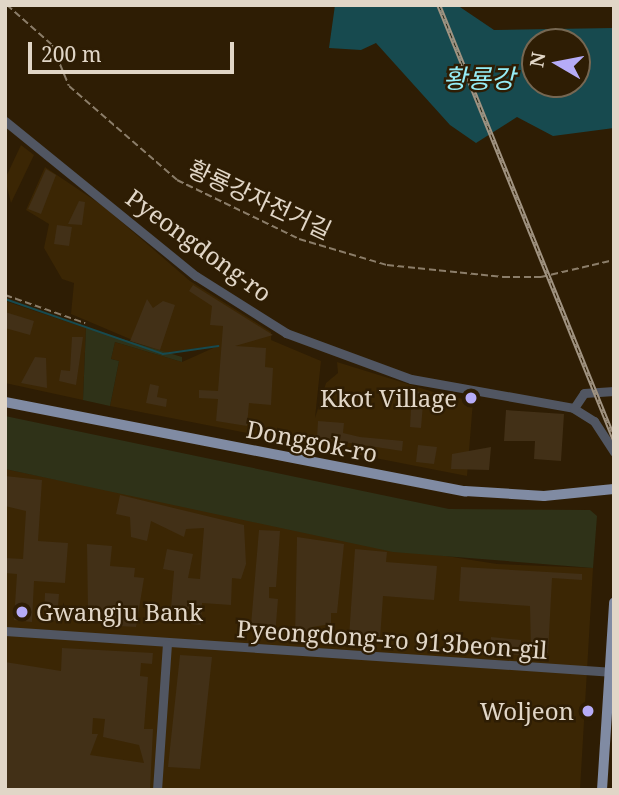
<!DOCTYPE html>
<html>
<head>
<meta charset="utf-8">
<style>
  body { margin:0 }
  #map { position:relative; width:619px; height:795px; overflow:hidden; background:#2e1d04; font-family:"Noto Serif","Noto Sans KR",serif }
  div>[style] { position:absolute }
  .built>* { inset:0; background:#3b2604 }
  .green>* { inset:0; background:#2f3218 }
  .water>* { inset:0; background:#174a4f }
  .stream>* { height:2px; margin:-1px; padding:0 1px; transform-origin:1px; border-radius:1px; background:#174a4f }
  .building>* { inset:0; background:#423017 }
  .path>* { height:2px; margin-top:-1px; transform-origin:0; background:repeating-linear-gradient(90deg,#8b7d69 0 7px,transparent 0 10.5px) }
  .minor>* { height:9px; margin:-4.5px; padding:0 4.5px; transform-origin:4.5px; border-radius:4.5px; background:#515662 }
  .major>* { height:10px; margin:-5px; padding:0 5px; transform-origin:5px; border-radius:5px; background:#808ba3 }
  .rail>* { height:4.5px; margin-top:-2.25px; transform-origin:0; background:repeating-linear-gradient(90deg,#2e1d04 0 5px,#a19482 0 10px); box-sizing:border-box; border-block:2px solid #a19482 }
  .dots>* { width:19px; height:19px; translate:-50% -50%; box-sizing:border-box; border:4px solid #2e1d04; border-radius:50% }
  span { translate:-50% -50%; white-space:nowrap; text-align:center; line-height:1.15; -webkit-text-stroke:5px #2e1d04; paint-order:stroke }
  .street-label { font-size:24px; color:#e1d6c7 }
  .poi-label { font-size:24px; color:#e1d6c7 }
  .right { translate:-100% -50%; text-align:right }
  .left { translate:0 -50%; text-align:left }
  .water-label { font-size:26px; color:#96edf6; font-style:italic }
  .frame { position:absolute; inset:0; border:7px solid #e1d6c7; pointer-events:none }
  .north { position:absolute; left:521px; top:28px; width:70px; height:70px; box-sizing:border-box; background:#2e1d04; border:2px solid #766752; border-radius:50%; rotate:280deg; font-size:19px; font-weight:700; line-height:28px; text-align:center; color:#e1d6c7 }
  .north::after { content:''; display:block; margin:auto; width:24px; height:32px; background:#b6acf8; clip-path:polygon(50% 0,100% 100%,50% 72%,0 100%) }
  .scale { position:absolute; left:28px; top:42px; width:206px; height:32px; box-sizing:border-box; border:4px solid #e1d6c7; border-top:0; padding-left:9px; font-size:21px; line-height:24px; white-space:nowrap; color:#e1d6c7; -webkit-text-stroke:5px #2e1d04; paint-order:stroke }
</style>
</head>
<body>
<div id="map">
  <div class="built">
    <i style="clip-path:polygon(21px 145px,34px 155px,11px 203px,5px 179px)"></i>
    <i style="clip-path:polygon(45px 167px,103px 206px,190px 281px,271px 332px,271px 340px,321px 361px,315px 418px,326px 383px,338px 373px,337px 362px,440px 394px,451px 403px,454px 397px,473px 401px,467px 476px,110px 406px,119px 361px,111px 359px,115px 342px,182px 362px,220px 345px,163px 353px,71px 314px,74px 283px,62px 279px,44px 248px,49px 224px,26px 210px)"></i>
    <i style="clip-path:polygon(5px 301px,86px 328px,83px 400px,5px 383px)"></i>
    <i style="clip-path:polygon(5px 469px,389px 547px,497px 564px,593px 568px,580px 790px,5px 790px)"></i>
  </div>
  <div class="green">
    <i style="clip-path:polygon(86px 328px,182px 357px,182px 362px,115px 342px,111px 359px,119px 361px,110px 406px,83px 400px)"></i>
    <i style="clip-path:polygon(5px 416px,449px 509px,590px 510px,597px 516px,593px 568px,393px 552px,5px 469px)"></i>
  </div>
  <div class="water">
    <i style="clip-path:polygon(evenodd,335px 5px,457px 5px,494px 30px,614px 28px,614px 128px,553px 136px,517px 117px,476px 143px,450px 125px,376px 43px,361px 50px,329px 48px,335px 5px,535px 42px,577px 42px,577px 84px,535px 84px,535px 42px)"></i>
  </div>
  <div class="stream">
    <i style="left:5px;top:299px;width:167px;rotate:19.2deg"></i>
    <i style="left:163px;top:354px;width:56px;rotate:-8.3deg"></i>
  </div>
  <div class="building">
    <i style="clip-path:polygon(46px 169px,56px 175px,41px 214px,28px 209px)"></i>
    <i style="clip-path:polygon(79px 201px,85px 202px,82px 225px,68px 224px)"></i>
    <i style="clip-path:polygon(57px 225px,72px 227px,69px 246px,54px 244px)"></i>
    <i style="clip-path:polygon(193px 285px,273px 335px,235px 346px,266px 348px,265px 367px,273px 368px,271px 405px,249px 403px,247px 426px,216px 421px,218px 399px,199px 398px,199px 390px,218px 391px,223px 326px,210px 325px,212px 306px,189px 291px)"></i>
    <i style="clip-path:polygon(147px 299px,153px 308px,163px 301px,175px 305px,160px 350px,130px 341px)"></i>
    <i style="clip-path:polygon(5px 312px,34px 321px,30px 335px,5px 328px)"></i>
    <i style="clip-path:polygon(72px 337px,83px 337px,76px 385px,59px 381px,61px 370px,70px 371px)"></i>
    <i style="clip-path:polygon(35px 357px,46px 358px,47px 388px,21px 383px)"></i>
    <i style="clip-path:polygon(150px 384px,159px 386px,157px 397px,167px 399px,166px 407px,146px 403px)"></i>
    <i style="clip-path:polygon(412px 391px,424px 392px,421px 428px,410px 427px)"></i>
    <i style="clip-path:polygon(506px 410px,564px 414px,561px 461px,534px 459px,535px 441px,504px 441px)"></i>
    <i style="clip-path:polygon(318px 421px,344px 423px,343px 433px,360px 437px,403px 441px,402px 451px,317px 438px)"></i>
    <i style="clip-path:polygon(418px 445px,437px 447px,434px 464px,416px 462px)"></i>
    <i style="clip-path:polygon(491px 447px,489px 470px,451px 469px,452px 454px)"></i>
    <i style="clip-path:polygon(5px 476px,42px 480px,38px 541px,68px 543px,65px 583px,34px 581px,32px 622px,14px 620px,17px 574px,5px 573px,5px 558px,23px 559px,26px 511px,5px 506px)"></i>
    <i style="clip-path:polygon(120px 495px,244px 525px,246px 564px,241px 579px,232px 578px,231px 605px,202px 603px,201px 625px,191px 624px,192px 609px,171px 608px,174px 571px,163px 569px,167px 549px,193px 554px,188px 578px,200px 579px,204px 528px,186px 529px,184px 537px,151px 521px,147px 541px,131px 537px,130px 517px,116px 514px)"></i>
    <i style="clip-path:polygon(259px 530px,280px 531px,276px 587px,269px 587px,269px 598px,278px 599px,275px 636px,254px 635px,251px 625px)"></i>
    <i style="clip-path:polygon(297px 537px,344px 544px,337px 613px,331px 613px,331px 624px,312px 627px,311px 640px,295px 639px)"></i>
    <i style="clip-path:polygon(87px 544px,112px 546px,110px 566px,135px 568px,134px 577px,144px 578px,136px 627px,119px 626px,112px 612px,88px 610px)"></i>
    <i style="clip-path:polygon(355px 549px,387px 552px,386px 562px,437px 566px,434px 600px,383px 596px,380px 639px,349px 637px)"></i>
    <i style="clip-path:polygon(461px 567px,582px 574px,582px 580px,552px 578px,548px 653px,531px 651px,530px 606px,459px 601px)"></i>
    <i style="clip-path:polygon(45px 593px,59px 594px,57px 621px,44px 620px)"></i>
    <i style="clip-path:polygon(491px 637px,521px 640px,520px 655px,490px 653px)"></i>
    <i style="clip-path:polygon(evenodd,62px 648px,153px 653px,152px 664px,141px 663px,140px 676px,148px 677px,144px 729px,153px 729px,150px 790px,5px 790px,5px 662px,61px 671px,62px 648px,93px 718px,105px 719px,103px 737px,139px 745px,144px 763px,90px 755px,98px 734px,92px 734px,93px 718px)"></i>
    <i style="clip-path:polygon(180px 655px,212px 657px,200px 769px,168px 767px)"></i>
  </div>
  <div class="path">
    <i style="left:7px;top:5px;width:60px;rotate:41.6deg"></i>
    <i style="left:52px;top:45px;width:44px;rotate:67.5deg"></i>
    <i style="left:69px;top:86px;width:143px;rotate:41deg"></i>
    <i style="left:177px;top:180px;width:136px;rotate:25.8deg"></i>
    <i style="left:299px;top:239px;width:92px;rotate:16.5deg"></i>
    <i style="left:387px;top:265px;width:117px;rotate:5.9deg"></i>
    <i style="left:503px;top:277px;width:38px"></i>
    <i style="left:541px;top:277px;width:75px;rotate:-13.1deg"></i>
    <i style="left:5px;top:295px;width:85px;rotate:19.3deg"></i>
  </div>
  <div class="minor">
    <i style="left:5px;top:121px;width:246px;rotate:39.1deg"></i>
    <i style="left:196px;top:276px;width:107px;rotate:32.3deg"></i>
    <i style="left:286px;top:333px;width:133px;rotate:20.2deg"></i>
    <i style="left:411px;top:379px;width:165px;rotate:10.1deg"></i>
    <i style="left:573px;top:408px;width:25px;rotate:32deg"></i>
    <i style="left:594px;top:421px;width:37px;rotate:57deg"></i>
    <i style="left:574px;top:408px;width:18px;rotate:-56deg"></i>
    <i style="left:584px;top:393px;width:30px;rotate:-4deg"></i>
    <i style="left:5px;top:631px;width:610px;rotate:3.85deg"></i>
    <i style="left:157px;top:790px;width:146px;rotate:-86.1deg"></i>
  </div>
  <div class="major">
    <i style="left:5px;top:402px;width:469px;rotate:11deg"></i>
    <i style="left:465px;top:491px;width:79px;rotate:3.6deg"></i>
    <i style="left:544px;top:496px;width:70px;rotate:-5.7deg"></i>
    <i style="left:602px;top:790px;width:188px;rotate:-86.3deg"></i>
  </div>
  <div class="rail">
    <i style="left:439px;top:5px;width:468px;rotate:68deg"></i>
  </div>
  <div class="dots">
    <i style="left:471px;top:398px;background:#b6acf8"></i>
    <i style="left:22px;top:612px;background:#b6acf8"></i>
    <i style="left:588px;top:711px;background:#b6acf8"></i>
  </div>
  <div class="street-label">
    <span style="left:260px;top:199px;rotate:25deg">황룡강자전거길</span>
    <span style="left:199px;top:245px;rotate:36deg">Pyeongdong-ro</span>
    <span style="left:312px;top:441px;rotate:11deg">Donggok-ro</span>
    <span style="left:392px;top:639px;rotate:4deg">Pyeongdong-ro 913beon-gil</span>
  </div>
  <div class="poi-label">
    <span class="right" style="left:457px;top:398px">Kkot Village</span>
    <span class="left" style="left:36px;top:612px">Gwangju Bank</span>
    <span class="right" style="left:574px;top:711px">Woljeon</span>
  </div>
  <div class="water-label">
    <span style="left:479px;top:79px">황룡강</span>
  </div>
  <div class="frame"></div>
  <div class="north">N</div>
  <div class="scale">200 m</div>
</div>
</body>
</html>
